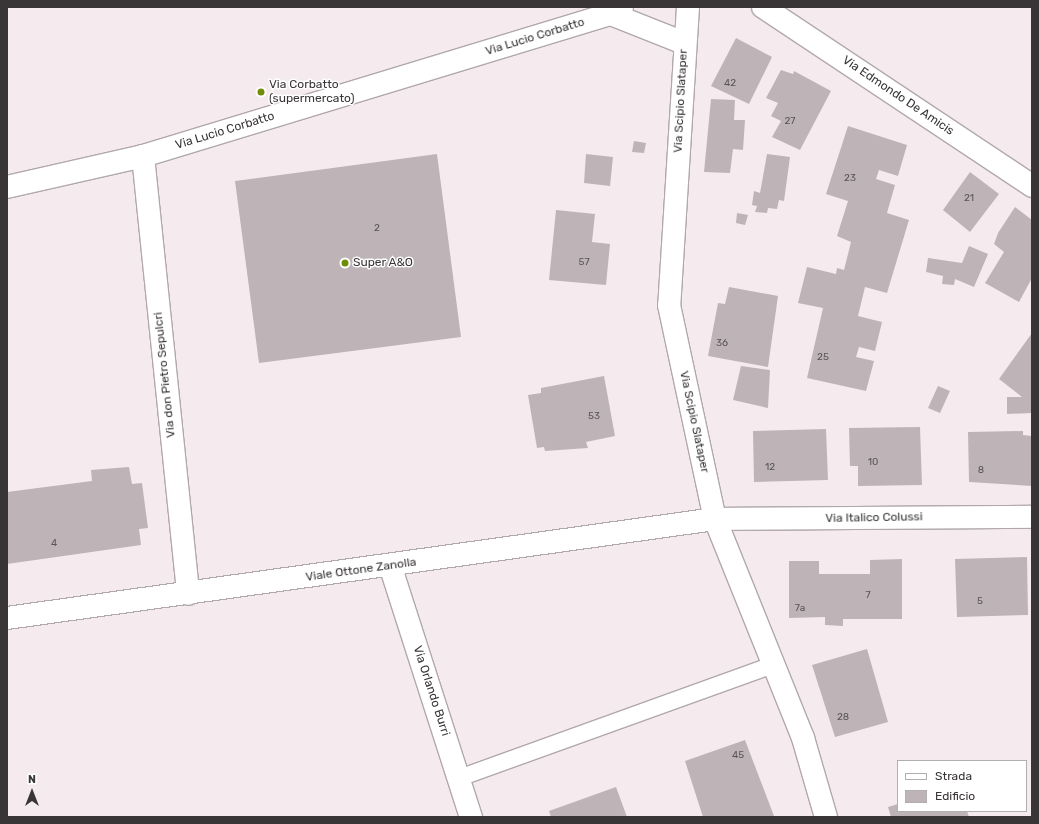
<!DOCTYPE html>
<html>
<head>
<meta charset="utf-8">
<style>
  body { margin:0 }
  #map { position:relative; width:1039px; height:824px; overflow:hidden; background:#f5ebef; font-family:Rubik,sans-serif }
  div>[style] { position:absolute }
  .building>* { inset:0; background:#beb4b8 }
  .roads { filter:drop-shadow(1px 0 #b1a8ac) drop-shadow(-1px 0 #b1a8ac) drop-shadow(0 1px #b1a8ac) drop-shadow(0 -1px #b1a8ac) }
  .lane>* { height:16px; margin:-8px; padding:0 8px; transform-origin:8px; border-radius:8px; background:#fff }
  .street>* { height:22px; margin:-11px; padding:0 11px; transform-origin:11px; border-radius:11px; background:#fff }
  .dots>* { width:11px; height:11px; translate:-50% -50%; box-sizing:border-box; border:2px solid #fff; border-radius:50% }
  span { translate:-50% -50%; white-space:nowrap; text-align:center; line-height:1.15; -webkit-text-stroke:3px #fff; paint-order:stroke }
  .number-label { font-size:10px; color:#5a5557 }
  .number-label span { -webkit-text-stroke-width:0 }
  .street-label { font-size:12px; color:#393537 }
  .poi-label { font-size:12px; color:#393537 }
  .left { translate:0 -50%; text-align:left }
  .frame { position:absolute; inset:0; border:8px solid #393537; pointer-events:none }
  .legend { position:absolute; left:897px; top:760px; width:130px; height:52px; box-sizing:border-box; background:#fff; border:1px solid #b0aeaf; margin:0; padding:5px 7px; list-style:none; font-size:12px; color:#393537 }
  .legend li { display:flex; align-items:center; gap:8px; height:20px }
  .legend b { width:20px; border:1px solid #b0aeaf }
  .north { position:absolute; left:12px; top:772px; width:40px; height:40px; -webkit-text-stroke:3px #fff; paint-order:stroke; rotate:0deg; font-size:11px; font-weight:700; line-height:16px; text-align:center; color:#393537 }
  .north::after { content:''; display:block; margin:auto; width:14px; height:18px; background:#393537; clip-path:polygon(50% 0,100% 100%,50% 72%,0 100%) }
</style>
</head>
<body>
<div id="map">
  <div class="building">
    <i style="clip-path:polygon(736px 38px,772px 57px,749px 104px,711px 86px)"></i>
    <i style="clip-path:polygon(781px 70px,793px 74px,794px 71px,831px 91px,800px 150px,772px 137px,781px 121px,771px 116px,778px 103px,766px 98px)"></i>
    <i style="clip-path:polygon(711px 99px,735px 100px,734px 120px,745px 120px,743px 150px,733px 149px,730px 173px,704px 172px)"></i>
    <i style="clip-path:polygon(848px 126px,907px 145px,898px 176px,879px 170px,876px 179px,895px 185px,887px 213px,909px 220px,887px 293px,865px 287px,858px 316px,882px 322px,875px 351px,859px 347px,856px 357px,874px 361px,866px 391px,807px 378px,823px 308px,798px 303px,807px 267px,836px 274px,837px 268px,844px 270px,851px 242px,837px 236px,848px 201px,826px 194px)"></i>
    <i style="clip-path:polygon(634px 141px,646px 143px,644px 153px,632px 152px)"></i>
    <i style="clip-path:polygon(437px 154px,461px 337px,259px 363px,235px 181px)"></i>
    <i style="clip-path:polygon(586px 154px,613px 157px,610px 186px,584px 183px)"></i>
    <i style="clip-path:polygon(767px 154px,790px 157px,784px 201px,779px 200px,777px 209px,768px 208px,767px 213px,755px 212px,757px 206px,752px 205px,754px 191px,760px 193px)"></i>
    <i style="clip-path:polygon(970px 172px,999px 194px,970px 232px,943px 210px)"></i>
    <i style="clip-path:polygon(1015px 207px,1032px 220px,1032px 278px,1019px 302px,985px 283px,1004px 252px,994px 244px,998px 233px)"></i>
    <i style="clip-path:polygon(556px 210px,595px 214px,592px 242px,610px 244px,606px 285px,549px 280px)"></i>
    <i style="clip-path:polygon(737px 213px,748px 215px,745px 225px,736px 223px)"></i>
    <i style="clip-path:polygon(969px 246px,988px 254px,974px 287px,955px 279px,954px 285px,942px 284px,943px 276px,926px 272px,928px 258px,962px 263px)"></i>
    <i style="clip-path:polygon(729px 287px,778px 296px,768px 367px,708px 356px,718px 303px,725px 304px)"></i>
    <i style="clip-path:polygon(1032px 333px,1032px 413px,1007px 414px,1007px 397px,1022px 397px,999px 379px)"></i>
    <i style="clip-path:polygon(741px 366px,770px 370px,768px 408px,733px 400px)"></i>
    <i style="clip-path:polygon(604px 376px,615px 436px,586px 442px,588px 448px,545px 451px,544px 447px,537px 448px,528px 395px,541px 393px,541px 388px)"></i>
    <i style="clip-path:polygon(938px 386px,950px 391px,940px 413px,928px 408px)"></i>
    <i style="clip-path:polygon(920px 427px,922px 485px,858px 486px,858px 466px,850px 466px,849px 428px)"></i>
    <i style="clip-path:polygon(826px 429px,828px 480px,754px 482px,753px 431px)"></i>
    <i style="clip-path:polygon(1023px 431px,1023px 435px,1032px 436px,1032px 486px,969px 482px,968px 432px)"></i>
    <i style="clip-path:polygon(129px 467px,132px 484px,142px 483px,148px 528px,139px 529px,141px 545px,7px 564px,7px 492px,92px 481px,91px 470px)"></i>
    <i style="clip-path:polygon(1027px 557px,1028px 615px,957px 617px,955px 559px)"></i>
    <i style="clip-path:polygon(902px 559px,902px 619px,843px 619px,843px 626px,825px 625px,825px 617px,789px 618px,789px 561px,819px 561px,819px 574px,870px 574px,870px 560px)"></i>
    <i style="clip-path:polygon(867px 649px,888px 722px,835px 737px,812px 665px)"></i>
    <i style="clip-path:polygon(745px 740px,774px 816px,703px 817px,685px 761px)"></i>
    <i style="clip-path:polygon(616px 787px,627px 817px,551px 817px,549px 811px)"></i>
    <i style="clip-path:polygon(898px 804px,898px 811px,967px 811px,969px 817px,891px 817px,888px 807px)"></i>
  </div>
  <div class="roads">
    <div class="lane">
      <i style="left:459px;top:778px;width:334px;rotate:-19.8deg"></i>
    </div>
    <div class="street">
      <i style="left:688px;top:7px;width:299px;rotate:93.6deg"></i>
      <i style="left:669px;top:305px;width:219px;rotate:77.9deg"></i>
      <i style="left:715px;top:519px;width:236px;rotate:68.1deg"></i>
      <i style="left:803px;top:738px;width:82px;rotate:73.8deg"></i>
      <i style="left:763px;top:7px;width:323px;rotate:33.6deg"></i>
      <i style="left:611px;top:14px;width:79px;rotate:21.7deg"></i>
      <i style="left:143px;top:156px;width:440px;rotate:84.1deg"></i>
      <i style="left:7px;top:187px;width:139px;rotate:-12.8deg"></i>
      <i style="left:143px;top:156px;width:489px;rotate:-16.9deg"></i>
      <i style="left:611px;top:14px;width:13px;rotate:-32deg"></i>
      <i style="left:390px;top:565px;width:265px;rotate:72.2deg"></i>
      <i style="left:7px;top:618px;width:715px;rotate:-7.96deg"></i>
      <i style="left:715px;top:519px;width:317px;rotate:-0.4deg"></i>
    </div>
  </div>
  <div class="dots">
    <i style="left:261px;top:92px;background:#718d08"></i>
    <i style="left:345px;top:263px;background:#718d08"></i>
  </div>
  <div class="number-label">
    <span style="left:730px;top:84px">42</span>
    <span style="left:790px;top:122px">27</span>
    <span style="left:850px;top:179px">23</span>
    <span style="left:969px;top:199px">21</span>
    <span style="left:377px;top:229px">2</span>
    <span style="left:584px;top:263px">57</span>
    <span style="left:722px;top:344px">36</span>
    <span style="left:823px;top:358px">25</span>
    <span style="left:594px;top:417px">53</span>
    <span style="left:873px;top:463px">10</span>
    <span style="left:770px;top:468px">12</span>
    <span style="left:981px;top:471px">8</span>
    <span style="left:54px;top:544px">4</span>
    <span style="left:868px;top:596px">7</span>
    <span style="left:980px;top:602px">5</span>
    <span style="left:800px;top:609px">7a</span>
    <span style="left:843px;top:718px">28</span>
    <span style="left:738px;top:756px">45</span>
  </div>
  <div class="street-label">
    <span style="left:535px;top:37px;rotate:-17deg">Via Lucio Corbatto</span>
    <span style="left:898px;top:96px;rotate:34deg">Via Edmondo De Amicis</span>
    <span style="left:681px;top:101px;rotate:-87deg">Via Scipio Slataper</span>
    <span style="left:225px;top:131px;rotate:-17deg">Via Lucio Corbatto</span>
    <span style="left:165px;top:375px;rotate:-96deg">Via don Pietro Sepulcri</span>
    <span style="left:694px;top:422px;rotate:78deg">Via Scipio Slataper</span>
    <span style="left:874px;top:518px;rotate:-1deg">Via Italico Colussi</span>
    <span style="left:361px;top:570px;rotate:-8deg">Viale Ottone Zanolla</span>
    <span style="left:431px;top:691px;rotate:72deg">Via Orlando Burri</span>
  </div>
  <div class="poi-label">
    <span class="left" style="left:269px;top:92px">Via Corbatto<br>(supermercato)</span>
    <span class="left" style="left:353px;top:263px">Super A&amp;O</span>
  </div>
  <div class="frame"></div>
  <ul class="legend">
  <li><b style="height:5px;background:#fff"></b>Strada</li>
  <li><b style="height:11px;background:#beb4b8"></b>Edificio</li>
  </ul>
  <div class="north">N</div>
</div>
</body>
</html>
